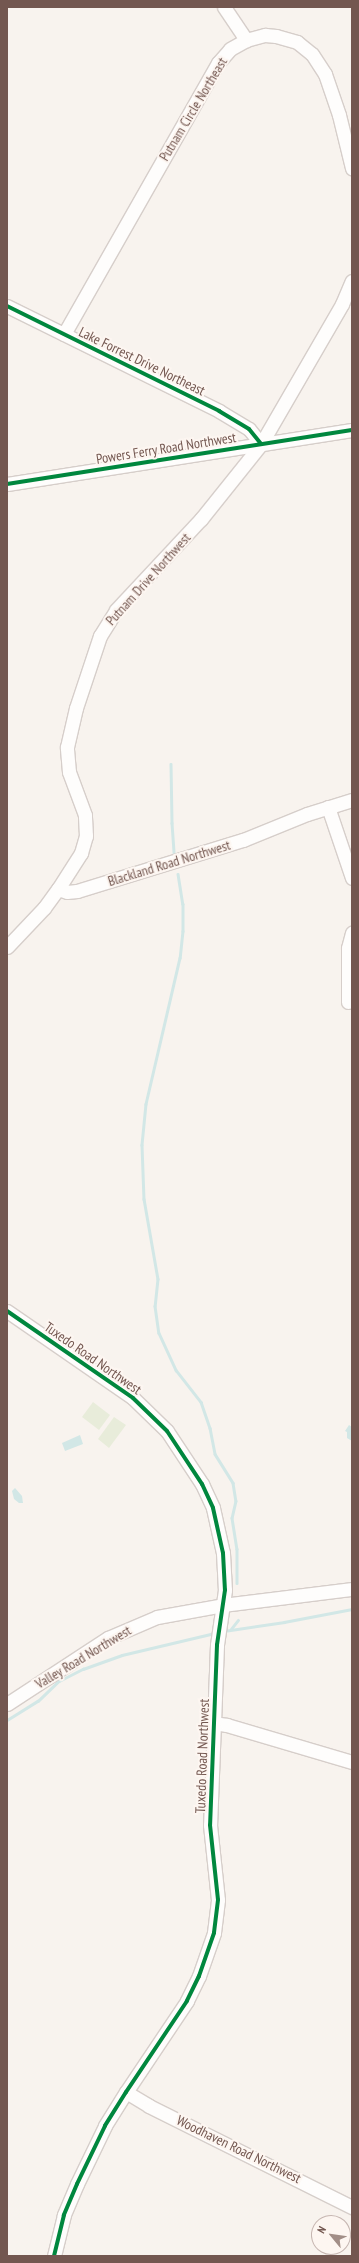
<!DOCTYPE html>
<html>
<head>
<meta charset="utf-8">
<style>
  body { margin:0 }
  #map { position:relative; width:359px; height:2263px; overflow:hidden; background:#f8f3ee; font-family:"PT Sans Narrow",sans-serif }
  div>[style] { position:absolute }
  .green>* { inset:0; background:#e8ecda }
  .water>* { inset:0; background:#d2e7e6 }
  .stream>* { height:2.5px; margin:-1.25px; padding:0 1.25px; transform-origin:1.25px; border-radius:1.25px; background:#d2e7e6 }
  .roads { filter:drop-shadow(1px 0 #d6ceca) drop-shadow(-1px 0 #d6ceca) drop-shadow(0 1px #d6ceca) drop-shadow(0 -1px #d6ceca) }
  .minor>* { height:13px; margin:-6.5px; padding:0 6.5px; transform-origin:6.5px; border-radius:6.5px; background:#fefdfc }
  .cycleway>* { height:4px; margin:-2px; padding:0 2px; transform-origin:2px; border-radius:2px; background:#00873e }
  span { translate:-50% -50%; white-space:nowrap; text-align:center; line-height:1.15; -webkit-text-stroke:4px #fdf6f1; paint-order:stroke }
  .street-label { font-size:14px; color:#735750 }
  .frame { position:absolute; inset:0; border:8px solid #735750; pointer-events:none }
  .north { position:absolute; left:311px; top:2215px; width:40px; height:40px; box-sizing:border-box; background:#fdf6f1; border:1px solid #c6b6b1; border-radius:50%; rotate:299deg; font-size:11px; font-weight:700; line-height:16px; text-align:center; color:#735750 }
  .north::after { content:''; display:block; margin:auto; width:14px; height:18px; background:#a28e87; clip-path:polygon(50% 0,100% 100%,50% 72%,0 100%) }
</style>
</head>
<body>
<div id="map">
  <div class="green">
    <i style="clip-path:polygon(93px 1402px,110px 1415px,99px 1430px,82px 1417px)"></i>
    <i style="clip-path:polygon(114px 1417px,126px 1425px,109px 1448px,98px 1439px)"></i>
  </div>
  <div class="water">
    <i style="clip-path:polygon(349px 1425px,352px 1427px,352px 1441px,347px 1438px,347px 1432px,345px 1431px)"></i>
    <i style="clip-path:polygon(80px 1435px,83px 1444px,65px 1451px,62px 1443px)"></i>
    <i style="clip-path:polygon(15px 1488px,22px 1496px,23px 1503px,19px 1503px,14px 1499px,12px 1491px)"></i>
  </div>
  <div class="stream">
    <i style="left:171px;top:764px;width:59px;rotate:89deg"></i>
    <i style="left:172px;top:823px;width:31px;rotate:86deg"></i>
    <i style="left:178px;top:874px;width:30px;rotate:81deg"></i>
    <i style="left:183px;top:904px;width:27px;rotate:90deg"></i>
    <i style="left:183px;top:931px;width:27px;rotate:96deg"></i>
    <i style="left:180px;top:958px;width:150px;rotate:103.1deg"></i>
    <i style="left:146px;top:1104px;width:41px;rotate:95.6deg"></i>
    <i style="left:142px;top:1145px;width:54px;rotate:87.9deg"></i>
    <i style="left:144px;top:1199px;width:81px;rotate:80.1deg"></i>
    <i style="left:158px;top:1279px;width:27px;rotate:96deg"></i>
    <i style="left:155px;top:1306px;width:27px;rotate:82deg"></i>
    <i style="left:159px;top:1333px;width:41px;rotate:65.3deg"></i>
    <i style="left:176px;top:1370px;width:41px;rotate:52deg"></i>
    <i style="left:201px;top:1402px;width:28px;rotate:71deg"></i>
    <i style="left:210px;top:1428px;width:26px;rotate:79deg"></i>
    <i style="left:215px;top:1454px;width:34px;rotate:58deg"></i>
    <i style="left:233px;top:1483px;width:18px;rotate:81deg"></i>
    <i style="left:236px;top:1501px;width:17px;rotate:103deg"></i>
    <i style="left:232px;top:1518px;width:31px;rotate:81deg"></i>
    <i style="left:237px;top:1549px;width:34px;rotate:90deg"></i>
    <i style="left:231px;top:1629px;width:11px;rotate:-52deg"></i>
    <i style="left:224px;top:1631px;width:61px;rotate:-8.5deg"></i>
    <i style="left:284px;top:1622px;width:69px;rotate:-10.8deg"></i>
    <i style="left:7px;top:1720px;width:36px;rotate:-32deg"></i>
    <i style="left:38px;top:1701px;width:29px;rotate:-44deg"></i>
    <i style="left:59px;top:1681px;width:27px;rotate:-27deg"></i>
    <i style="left:83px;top:1669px;width:41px;rotate:-19.7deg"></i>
    <i style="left:122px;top:1655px;width:96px;rotate:-13.3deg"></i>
  </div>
  <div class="roads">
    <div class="minor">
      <i style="left:224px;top:7px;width:40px;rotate:56deg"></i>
      <i style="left:7px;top:306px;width:237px;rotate:26.3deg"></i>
      <i style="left:219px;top:411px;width:35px;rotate:31deg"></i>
      <i style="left:249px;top:429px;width:19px;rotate:51deg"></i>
      <i style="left:64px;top:334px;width:312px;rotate:-60.4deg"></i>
      <i style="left:218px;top:63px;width:18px;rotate:-49deg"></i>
      <i style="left:230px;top:49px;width:18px;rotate:-29deg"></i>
      <i style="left:246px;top:40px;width:20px;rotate:-15deg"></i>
      <i style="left:265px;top:35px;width:11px;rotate:5deg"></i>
      <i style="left:276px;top:36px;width:22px;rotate:16deg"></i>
      <i style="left:297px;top:42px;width:19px;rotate:39deg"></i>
      <i style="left:312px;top:54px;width:24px;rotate:57deg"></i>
      <i style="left:325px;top:74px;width:43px;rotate:71.1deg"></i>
      <i style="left:339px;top:115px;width:55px;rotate:76.2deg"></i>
      <i style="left:7px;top:484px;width:349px;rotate:-8.9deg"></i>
      <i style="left:328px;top:807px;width:75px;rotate:71.3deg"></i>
      <i style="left:58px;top:889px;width:9px;rotate:18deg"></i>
      <i style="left:67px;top:892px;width:10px;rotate:-6deg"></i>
      <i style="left:77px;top:891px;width:174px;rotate:-17.1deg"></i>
      <i style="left:243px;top:840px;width:69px;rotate:-22.1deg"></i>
      <i style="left:307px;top:814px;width:47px;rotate:-17.3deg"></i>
      <i style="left:7px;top:947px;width:54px;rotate:-46.5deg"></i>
      <i style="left:44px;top:908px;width:24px;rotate:-54deg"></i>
      <i style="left:58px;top:889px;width:43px;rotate:-57.4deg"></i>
      <i style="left:81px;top:853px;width:18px;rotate:-74deg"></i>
      <i style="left:86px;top:836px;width:21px;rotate:-93deg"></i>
      <i style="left:85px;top:815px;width:46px;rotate:-110.4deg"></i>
      <i style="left:69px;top:772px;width:25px;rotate:-95deg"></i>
      <i style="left:67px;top:747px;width:40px;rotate:-77deg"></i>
      <i style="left:76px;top:708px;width:76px;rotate:-71.6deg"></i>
      <i style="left:100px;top:636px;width:31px;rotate:-58deg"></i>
      <i style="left:116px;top:610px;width:125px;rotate:-47deg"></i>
      <i style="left:201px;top:519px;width:96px;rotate:-51.3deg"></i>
      <i style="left:261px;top:444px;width:162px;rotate:-59.9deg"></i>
      <i style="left:342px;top:304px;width:25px;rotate:-67deg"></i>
      <i style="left:348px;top:1002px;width:54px;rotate:-90deg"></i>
      <i style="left:348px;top:948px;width:16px;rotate:-75deg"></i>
      <i style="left:7px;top:1311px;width:153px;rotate:34.6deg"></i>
      <i style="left:133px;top:1398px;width:47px;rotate:44.1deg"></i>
      <i style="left:167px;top:1431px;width:64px;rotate:56.6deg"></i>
      <i style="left:202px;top:1484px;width:26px;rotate:65deg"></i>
      <i style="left:213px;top:1508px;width:46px;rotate:77.5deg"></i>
      <i style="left:223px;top:1553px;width:37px;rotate:87deg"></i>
      <i style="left:225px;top:1590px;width:56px;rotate:98.3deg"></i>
      <i style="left:217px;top:1645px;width:180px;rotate:92.2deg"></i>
      <i style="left:210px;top:1825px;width:75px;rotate:83.9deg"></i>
      <i style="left:218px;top:1900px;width:33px;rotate:97deg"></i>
      <i style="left:214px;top:1933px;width:46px;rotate:109.2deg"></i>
      <i style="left:199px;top:1976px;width:28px;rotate:116deg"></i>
      <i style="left:187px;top:2001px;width:110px;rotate:123.8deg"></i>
      <i style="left:126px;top:2092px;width:40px;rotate:122deg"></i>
      <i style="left:105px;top:2126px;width:64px;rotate:115.8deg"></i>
      <i style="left:77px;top:2184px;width:34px;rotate:113deg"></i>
      <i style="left:64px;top:2215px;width:42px;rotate:103.7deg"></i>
      <i style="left:7px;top:1704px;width:121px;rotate:-33.2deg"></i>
      <i style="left:108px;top:1638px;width:53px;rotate:-23.2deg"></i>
      <i style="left:157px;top:1617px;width:67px;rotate:-10.3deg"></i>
      <i style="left:223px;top:1605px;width:130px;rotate:-7.1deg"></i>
      <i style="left:213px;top:1723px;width:14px;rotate:8deg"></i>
      <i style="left:227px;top:1725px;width:130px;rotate:16.5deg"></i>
      <i style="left:126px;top:2092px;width:27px;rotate:31deg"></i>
      <i style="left:149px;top:2106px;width:227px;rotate:26.5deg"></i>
    </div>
  </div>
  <div class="cycleway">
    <i style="left:7px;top:306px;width:237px;rotate:26.3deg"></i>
    <i style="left:219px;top:411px;width:35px;rotate:31deg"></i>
    <i style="left:249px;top:429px;width:19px;rotate:51deg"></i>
    <i style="left:7px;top:484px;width:349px;rotate:-8.9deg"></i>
    <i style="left:7px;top:1311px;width:153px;rotate:34.6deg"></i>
    <i style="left:133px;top:1398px;width:47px;rotate:44.1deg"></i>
    <i style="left:167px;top:1431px;width:64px;rotate:56.6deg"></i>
    <i style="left:202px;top:1484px;width:26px;rotate:65deg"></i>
    <i style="left:213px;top:1508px;width:46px;rotate:77.5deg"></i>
    <i style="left:223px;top:1553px;width:37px;rotate:87deg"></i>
    <i style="left:225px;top:1590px;width:56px;rotate:98.3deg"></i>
    <i style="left:217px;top:1645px;width:180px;rotate:92.2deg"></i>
    <i style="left:210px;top:1825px;width:75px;rotate:83.9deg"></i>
    <i style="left:218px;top:1900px;width:33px;rotate:97deg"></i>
    <i style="left:214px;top:1933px;width:46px;rotate:109.2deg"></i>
    <i style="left:199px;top:1976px;width:28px;rotate:116deg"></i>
    <i style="left:187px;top:2001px;width:110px;rotate:123.8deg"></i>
    <i style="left:126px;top:2092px;width:40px;rotate:122deg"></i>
    <i style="left:105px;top:2126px;width:64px;rotate:115.8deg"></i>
    <i style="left:77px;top:2184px;width:34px;rotate:113deg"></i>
    <i style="left:64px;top:2215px;width:42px;rotate:103.7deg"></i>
  </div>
  <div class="street-label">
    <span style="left:193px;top:109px;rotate:-59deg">Putnam Circle Northeast</span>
    <span style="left:142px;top:361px;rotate:26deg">Lake Forrest Drive Northeast</span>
    <span style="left:166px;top:448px;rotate:-9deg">Powers Ferry Road Northwest</span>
    <span style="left:148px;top:579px;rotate:-48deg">Putnam Drive Northwest</span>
    <span style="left:169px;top:863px;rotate:-17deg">Blackland Road Northwest</span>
    <span style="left:93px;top:1358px;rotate:35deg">Tuxedo Road Northwest</span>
    <span style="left:83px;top:1657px;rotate:-31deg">Valley Road Northwest</span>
    <span style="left:202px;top:1756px;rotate:-88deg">Tuxedo Road Northwest</span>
    <span style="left:239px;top:2149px;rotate:26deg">Woodhaven Road Northwest</span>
  </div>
  <div class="frame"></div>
  <div class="north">N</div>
</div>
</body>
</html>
